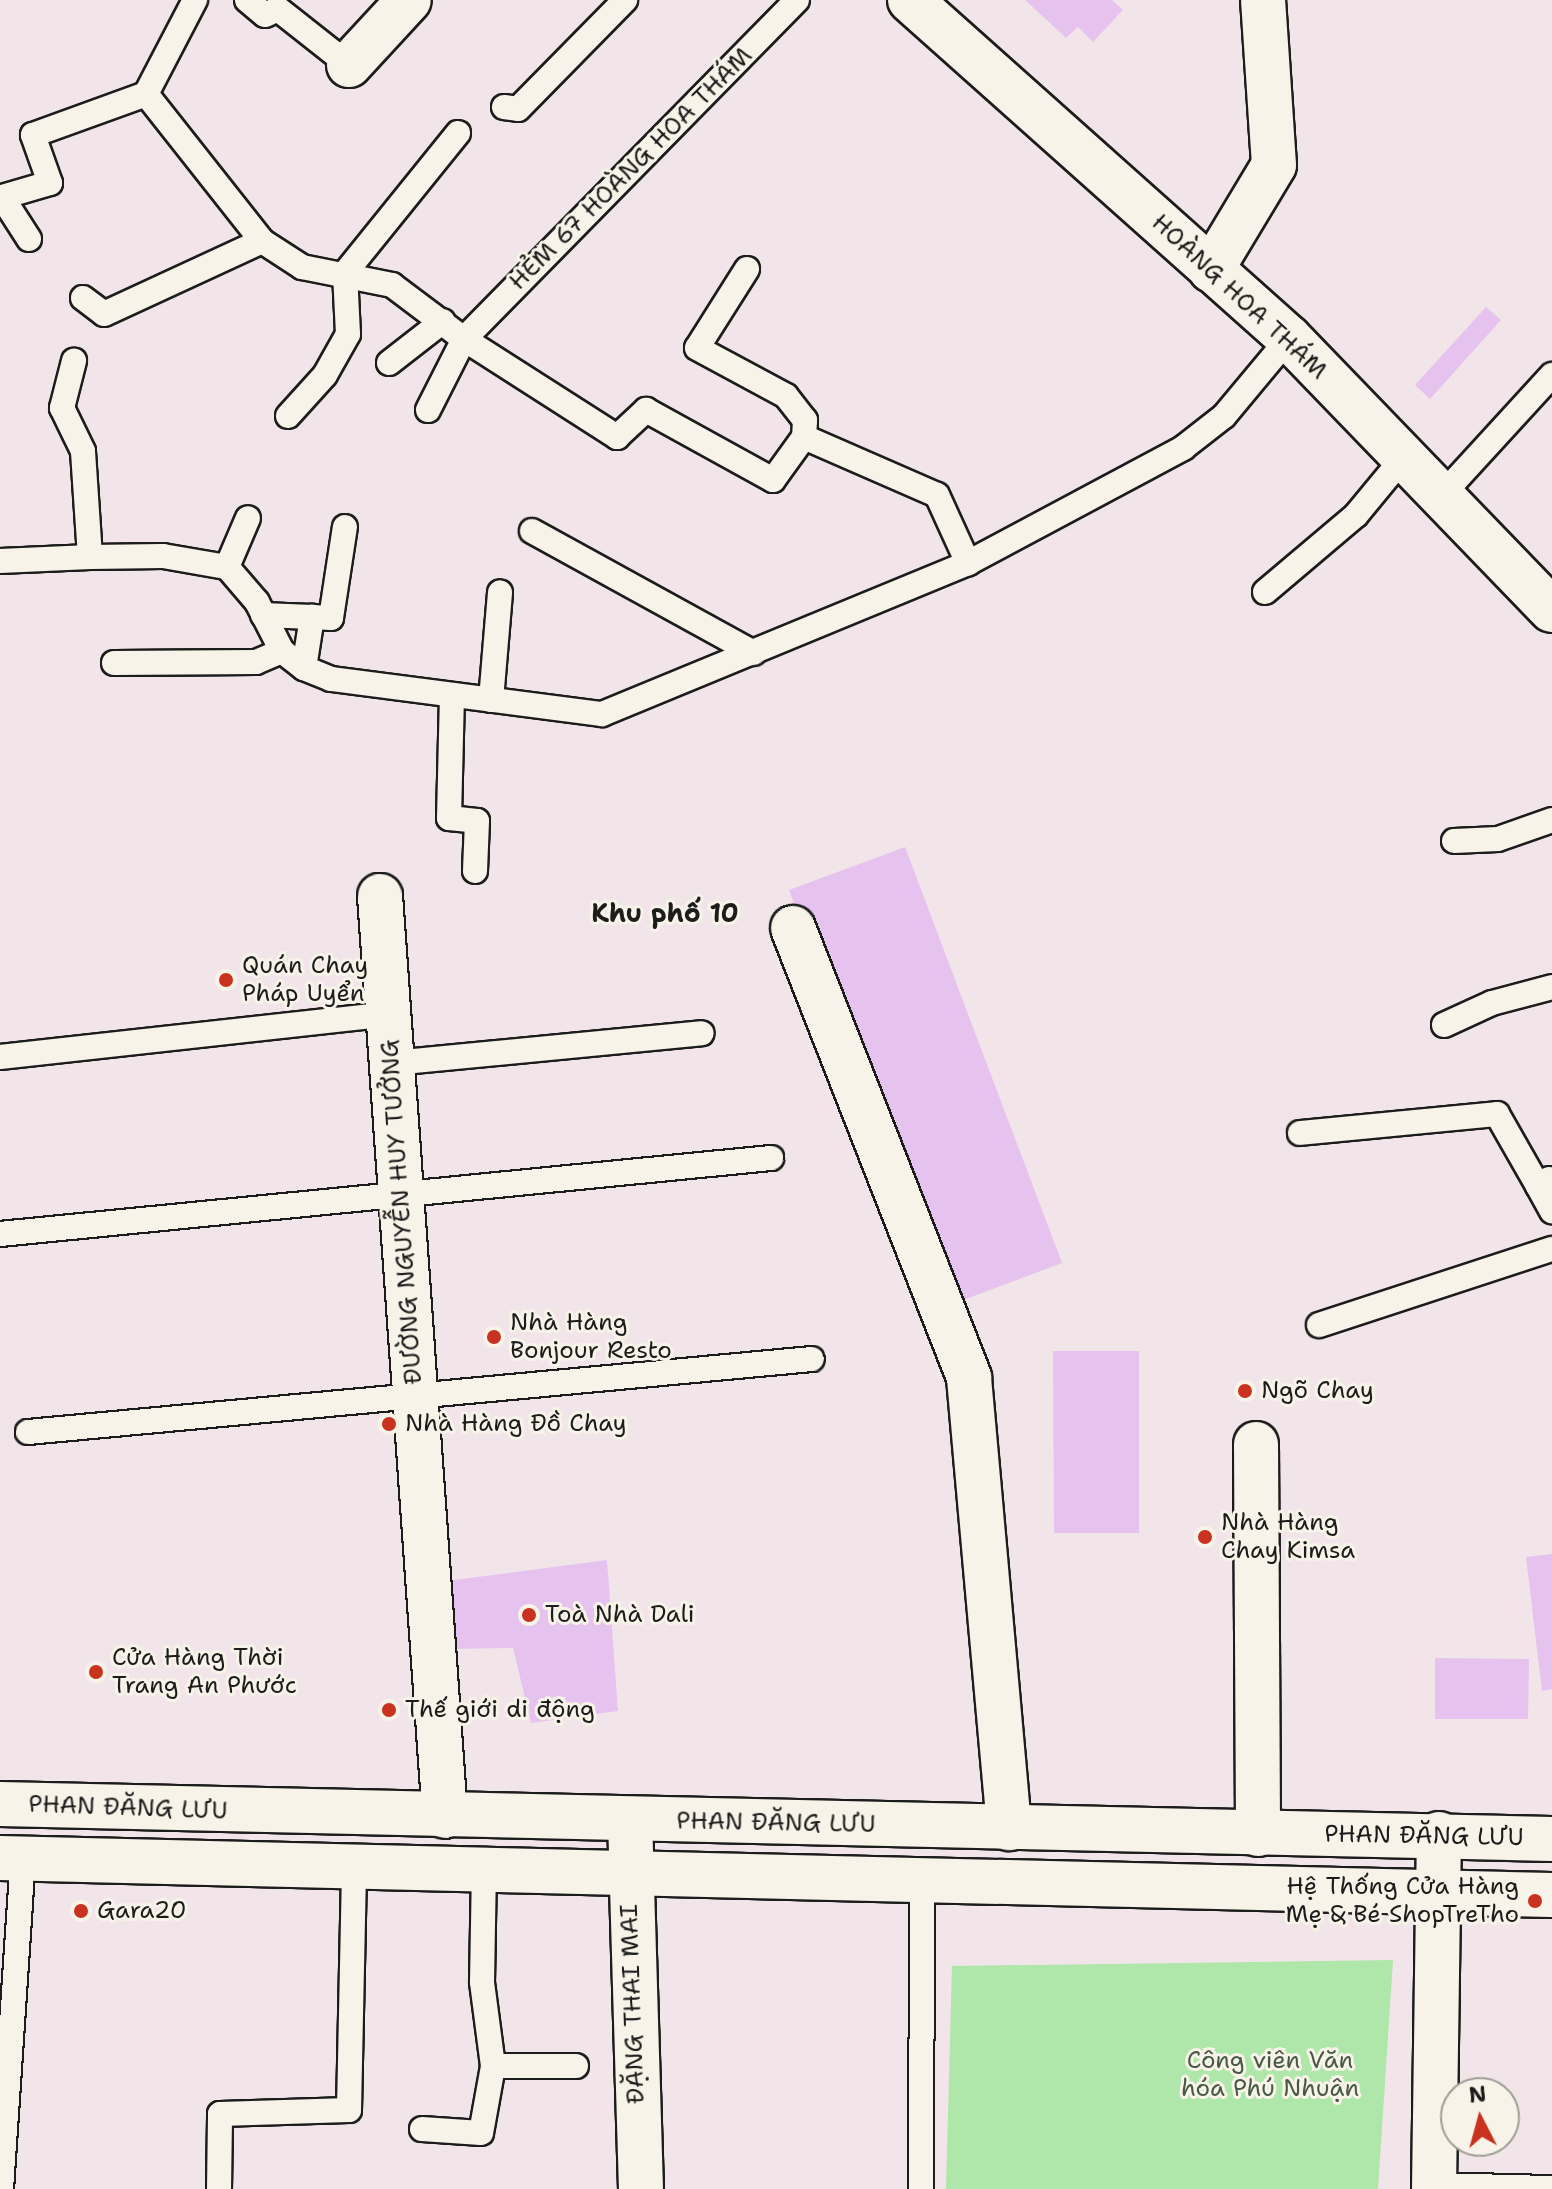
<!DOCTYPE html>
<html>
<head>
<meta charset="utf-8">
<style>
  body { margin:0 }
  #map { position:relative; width:1552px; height:2189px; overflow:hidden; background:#f2e5ea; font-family:"Shantell Sans",sans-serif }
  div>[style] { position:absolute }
  .green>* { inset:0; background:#afe6a9 }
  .building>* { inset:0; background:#e6c3ee }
  .roads { filter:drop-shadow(2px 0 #1c1c1c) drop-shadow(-2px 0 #1c1c1c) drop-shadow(0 2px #1c1c1c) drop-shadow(0 -2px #1c1c1c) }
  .lane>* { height:24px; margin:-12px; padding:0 12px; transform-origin:12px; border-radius:12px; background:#f7f3e8 }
  .street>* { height:44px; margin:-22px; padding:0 22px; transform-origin:22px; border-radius:22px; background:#f7f3e8 }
  .secondary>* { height:44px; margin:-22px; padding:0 22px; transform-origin:22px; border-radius:22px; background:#f7f3e8 }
  .primary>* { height:44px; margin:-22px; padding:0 22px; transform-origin:22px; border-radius:22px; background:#f7f3e8 }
  .dots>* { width:22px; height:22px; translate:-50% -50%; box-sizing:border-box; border:4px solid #f7f3e8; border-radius:50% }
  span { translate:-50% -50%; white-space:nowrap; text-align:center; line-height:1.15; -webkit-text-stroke:6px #f7f3e8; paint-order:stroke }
  .street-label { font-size:24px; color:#1c1c1c }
  .poi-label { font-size:24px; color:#1c1c1c }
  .left { translate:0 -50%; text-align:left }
  .right { translate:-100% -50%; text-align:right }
  .park-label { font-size:24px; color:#485946 }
  .neighbourhood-label { font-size:26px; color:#1c1c1c; font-weight:700 }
  .north { position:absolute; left:1440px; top:2077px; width:80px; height:80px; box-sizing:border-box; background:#f7f3e8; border:2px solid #9f9d96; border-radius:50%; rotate:354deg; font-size:22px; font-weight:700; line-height:32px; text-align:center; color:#1c1c1c }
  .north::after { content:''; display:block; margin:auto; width:28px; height:36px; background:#c8321e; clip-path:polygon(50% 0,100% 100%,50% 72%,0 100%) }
</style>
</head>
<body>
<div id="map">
  <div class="green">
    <i style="clip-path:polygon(1393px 1960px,1378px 2189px,946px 2189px,952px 1966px)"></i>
  </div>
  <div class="building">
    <i style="clip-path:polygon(1025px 0,1112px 0,1123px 10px,1093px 42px,1078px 27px,1066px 38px)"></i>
    <i style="clip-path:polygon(1486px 307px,1501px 320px,1430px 399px,1415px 385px)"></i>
    <i style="clip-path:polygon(905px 847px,1062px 1263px,947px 1306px,789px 890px)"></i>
    <i style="clip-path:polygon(1053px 1351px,1139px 1351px,1139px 1533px,1054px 1533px)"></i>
    <i style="clip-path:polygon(1552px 1554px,1552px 1689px,1542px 1691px,1526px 1557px)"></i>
    <i style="clip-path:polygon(607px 1560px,618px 1711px,531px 1723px,513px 1648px,447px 1649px,446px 1581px)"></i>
    <i style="clip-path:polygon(1435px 1658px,1529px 1659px,1528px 1719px,1435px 1719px)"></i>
  </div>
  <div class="roads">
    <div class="lane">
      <i style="left:247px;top:0;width:23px;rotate:40deg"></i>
      <i style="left:265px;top:15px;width:14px;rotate:-25deg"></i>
      <i style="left:278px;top:9px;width:90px;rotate:38.3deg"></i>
      <i style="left:146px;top:94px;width:187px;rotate:51.7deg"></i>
      <i style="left:262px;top:241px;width:48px;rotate:33deg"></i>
      <i style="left:302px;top:267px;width:92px;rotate:11.3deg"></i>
      <i style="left:392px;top:285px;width:90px;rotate:36.9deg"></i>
      <i style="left:464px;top:339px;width:475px;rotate:-45.5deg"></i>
      <i style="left:504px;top:107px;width:14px;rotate:8deg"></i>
      <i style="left:518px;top:109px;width:153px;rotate:-45.5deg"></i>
      <i style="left:29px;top:239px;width:50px;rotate:-122.7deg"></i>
      <i style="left:2px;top:197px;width:50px;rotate:-16.3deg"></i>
      <i style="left:50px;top:183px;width:51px;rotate:-109.5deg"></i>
      <i style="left:33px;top:135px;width:120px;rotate:-19.9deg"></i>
      <i style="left:146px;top:94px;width:106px;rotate:-62.5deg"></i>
      <i style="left:747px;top:269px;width:93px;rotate:122.3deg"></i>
      <i style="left:697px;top:348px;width:101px;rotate:28.3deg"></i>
      <i style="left:786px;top:396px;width:31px;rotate:52deg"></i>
      <i style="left:805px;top:420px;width:17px;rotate:93deg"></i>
      <i style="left:83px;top:298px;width:26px;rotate:37deg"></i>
      <i style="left:104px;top:314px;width:174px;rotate:-24.8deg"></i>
      <i style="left:389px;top:363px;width:68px;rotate:-37.9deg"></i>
      <i style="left:428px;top:410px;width:80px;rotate:-63.1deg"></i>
      <i style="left:464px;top:339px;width:182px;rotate:32.6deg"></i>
      <i style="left:617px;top:437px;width:40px;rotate:-43deg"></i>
      <i style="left:646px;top:410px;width:145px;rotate:28.9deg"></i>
      <i style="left:773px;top:480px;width:53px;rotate:-54.2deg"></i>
      <i style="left:804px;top:437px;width:145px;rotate:23.6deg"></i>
      <i style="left:937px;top:495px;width:75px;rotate:65.5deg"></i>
      <i style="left:288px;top:416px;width:55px;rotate:-47.9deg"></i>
      <i style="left:325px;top:375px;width:47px;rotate:-60.7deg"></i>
      <i style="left:348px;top:334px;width:61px;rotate:-92.8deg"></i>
      <i style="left:345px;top:273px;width:180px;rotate:-51.1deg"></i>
      <i style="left:1442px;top:495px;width:163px;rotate:-47.5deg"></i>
      <i style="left:532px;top:531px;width:253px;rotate:28.8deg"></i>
      <i style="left:90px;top:557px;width:73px;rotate:-0.8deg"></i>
      <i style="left:163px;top:556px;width:65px;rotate:9.8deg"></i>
      <i style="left:227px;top:567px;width:46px;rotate:49.4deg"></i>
      <i style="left:257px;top:602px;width:55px;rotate:63deg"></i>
      <i style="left:282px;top:651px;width:28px;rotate:38deg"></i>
      <i style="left:304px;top:668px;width:29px;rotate:22deg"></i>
      <i style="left:331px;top:679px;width:273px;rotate:7.4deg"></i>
      <i style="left:602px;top:714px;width:396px;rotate:-22.4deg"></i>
      <i style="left:968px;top:563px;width:244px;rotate:-28.1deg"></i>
      <i style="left:1183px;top:448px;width:52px;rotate:-38deg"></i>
      <i style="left:1224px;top:416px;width:102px;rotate:-50.2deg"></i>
      <i style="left:0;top:561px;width:90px;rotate:-2.5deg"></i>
      <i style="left:90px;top:557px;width:106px;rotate:-93.8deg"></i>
      <i style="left:83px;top:451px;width:48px;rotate:-116deg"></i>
      <i style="left:62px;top:408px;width:49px;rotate:-75.7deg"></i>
      <i style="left:227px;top:567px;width:53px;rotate:-66.8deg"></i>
      <i style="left:1265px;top:592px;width:119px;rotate:-40.2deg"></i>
      <i style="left:1356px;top:515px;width:75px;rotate:-50.4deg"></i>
      <i style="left:263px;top:615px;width:49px;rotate:2.3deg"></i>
      <i style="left:114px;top:663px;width:142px;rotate:-0.4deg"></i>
      <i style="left:256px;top:662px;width:28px;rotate:-23deg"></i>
      <i style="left:304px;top:668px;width:52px;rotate:-81.1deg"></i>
      <i style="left:312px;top:617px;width:19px;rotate:3deg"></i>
      <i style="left:331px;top:618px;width:92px;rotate:-81.3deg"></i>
      <i style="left:452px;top:695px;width:123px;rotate:91.4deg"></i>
      <i style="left:449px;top:818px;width:28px;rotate:6deg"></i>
      <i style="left:477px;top:821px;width:50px;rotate:92.3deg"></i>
      <i style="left:491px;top:700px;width:108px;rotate:-85.2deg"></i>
      <i style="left:1454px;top:841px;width:44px;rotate:-2.6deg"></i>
      <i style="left:1498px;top:839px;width:57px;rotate:-19.4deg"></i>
      <i style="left:1444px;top:1025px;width:53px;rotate:-24.6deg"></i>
      <i style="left:1492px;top:1003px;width:62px;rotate:-14.9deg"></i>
      <i style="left:0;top:1057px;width:390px;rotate:-6.3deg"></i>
      <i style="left:393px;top:1063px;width:310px;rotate:-5.5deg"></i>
      <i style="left:1300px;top:1133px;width:198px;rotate:-5.5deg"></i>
      <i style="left:1497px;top:1114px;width:83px;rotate:60.3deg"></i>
      <i style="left:1549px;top:1179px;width:13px;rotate:148deg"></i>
      <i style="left:1538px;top:1186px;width:29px;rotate:61deg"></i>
      <i style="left:0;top:1234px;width:775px;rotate:-5.63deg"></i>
      <i style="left:1319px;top:1325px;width:245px;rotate:-18.1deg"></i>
      <i style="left:28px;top:1432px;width:787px;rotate:-5.32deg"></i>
      <i style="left:493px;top:2066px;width:83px"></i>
      <i style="left:422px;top:2129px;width:59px;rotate:3.9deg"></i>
      <i style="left:481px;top:2133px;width:68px;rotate:-79.8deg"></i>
      <i style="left:493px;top:2066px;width:85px;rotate:-97.5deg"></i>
      <i style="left:482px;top:1982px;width:112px;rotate:-89deg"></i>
      <i style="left:1434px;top:2185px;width:118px;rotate:1.5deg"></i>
      <i style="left:1px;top:2189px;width:332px;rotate:-86.2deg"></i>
      <i style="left:219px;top:2189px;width:75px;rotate:-89.2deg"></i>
      <i style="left:220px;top:2114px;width:129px;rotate:-1.8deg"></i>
      <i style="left:349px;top:2110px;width:244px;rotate:-88.8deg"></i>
      <i style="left:921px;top:2189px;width:310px;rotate:-89.8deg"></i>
    </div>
    <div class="street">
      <i style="left:349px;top:65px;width:88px;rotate:-47.3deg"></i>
      <i style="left:1211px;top:270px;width:122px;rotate:-59deg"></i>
      <i style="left:1274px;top:165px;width:165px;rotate:-93.8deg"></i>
      <i style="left:380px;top:896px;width:922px;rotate:85.96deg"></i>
      <i style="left:793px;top:928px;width:483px;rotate:68.6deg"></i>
      <i style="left:969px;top:1378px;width:452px;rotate:84.9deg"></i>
      <i style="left:1256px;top:1444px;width:390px;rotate:89.7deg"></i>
      <i style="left:630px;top:1819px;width:370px;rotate:88.3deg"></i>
      <i style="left:1434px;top:2189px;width:355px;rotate:-89.2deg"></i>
    </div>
    <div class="secondary">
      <i style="left:910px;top:0;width:508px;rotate:41.73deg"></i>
      <i style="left:1289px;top:338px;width:378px;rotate:46deg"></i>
    </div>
    <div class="primary">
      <i style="left:0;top:1804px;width:1552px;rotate:1.29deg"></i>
      <i style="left:0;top:1858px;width:1552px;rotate:1.37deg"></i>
    </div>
  </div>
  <div class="dots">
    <i style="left:226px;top:980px;background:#c8321e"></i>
    <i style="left:494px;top:1337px;background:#c8321e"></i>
    <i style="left:1245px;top:1391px;background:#c8321e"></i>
    <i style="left:389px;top:1424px;background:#c8321e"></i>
    <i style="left:1205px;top:1537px;background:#c8321e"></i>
    <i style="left:529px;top:1615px;background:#c8321e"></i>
    <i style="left:96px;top:1672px;background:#c8321e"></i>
    <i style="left:389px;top:1710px;background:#c8321e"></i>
    <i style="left:1535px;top:1901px;background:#c8321e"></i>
    <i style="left:81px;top:1911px;background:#c8321e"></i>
  </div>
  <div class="street-label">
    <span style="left:631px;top:169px;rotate:-45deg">HẺM 67 HOÀNG HOA THÁM</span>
    <span style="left:1239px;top:297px;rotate:43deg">HOÀNG HOA THÁM</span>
    <span style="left:402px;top:1212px;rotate:-94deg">ĐƯỜNG NGUYỄN HUY TƯỞNG</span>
    <span style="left:128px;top:1808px;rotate:2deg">PHAN ĐĂNG LƯU</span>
    <span style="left:776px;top:1823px;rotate:1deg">PHAN ĐĂNG LƯU</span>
    <span style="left:1424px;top:1836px;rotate:1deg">PHAN ĐĂNG LƯU</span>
    <span style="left:633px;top:2004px;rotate:-92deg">ĐẶNG THAI MAI</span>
  </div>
  <div class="poi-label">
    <span class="left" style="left:242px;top:980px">Quán Chay<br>Pháp Uyển</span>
    <span class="left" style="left:510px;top:1337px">Nhà Hàng<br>Bonjour Resto</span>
    <span class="left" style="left:1261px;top:1391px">Ngõ Chay</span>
    <span class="left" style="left:405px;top:1424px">Nhà Hàng Đồ Chay</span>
    <span class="left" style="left:1221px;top:1537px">Nhà Hàng<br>Chay Kimsa</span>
    <span class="left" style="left:545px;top:1615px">Toà Nhà Dali</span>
    <span class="left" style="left:112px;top:1672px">Cửa Hàng Thời<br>Trang An Phước</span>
    <span class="left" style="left:405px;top:1710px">Thế giới di động</span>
    <span class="right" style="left:1519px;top:1901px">Hệ Thống Cửa Hàng<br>Mẹ &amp; Bé ShopTreTho</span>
    <span class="left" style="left:97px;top:1911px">Gara20</span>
  </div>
  <div class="park-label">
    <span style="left:1270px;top:2075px">Công viên Văn<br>hóa Phú Nhuận</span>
  </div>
  <div class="neighbourhood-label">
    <span style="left:665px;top:913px">Khu phố 10</span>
  </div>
  <div class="north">N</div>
</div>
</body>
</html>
